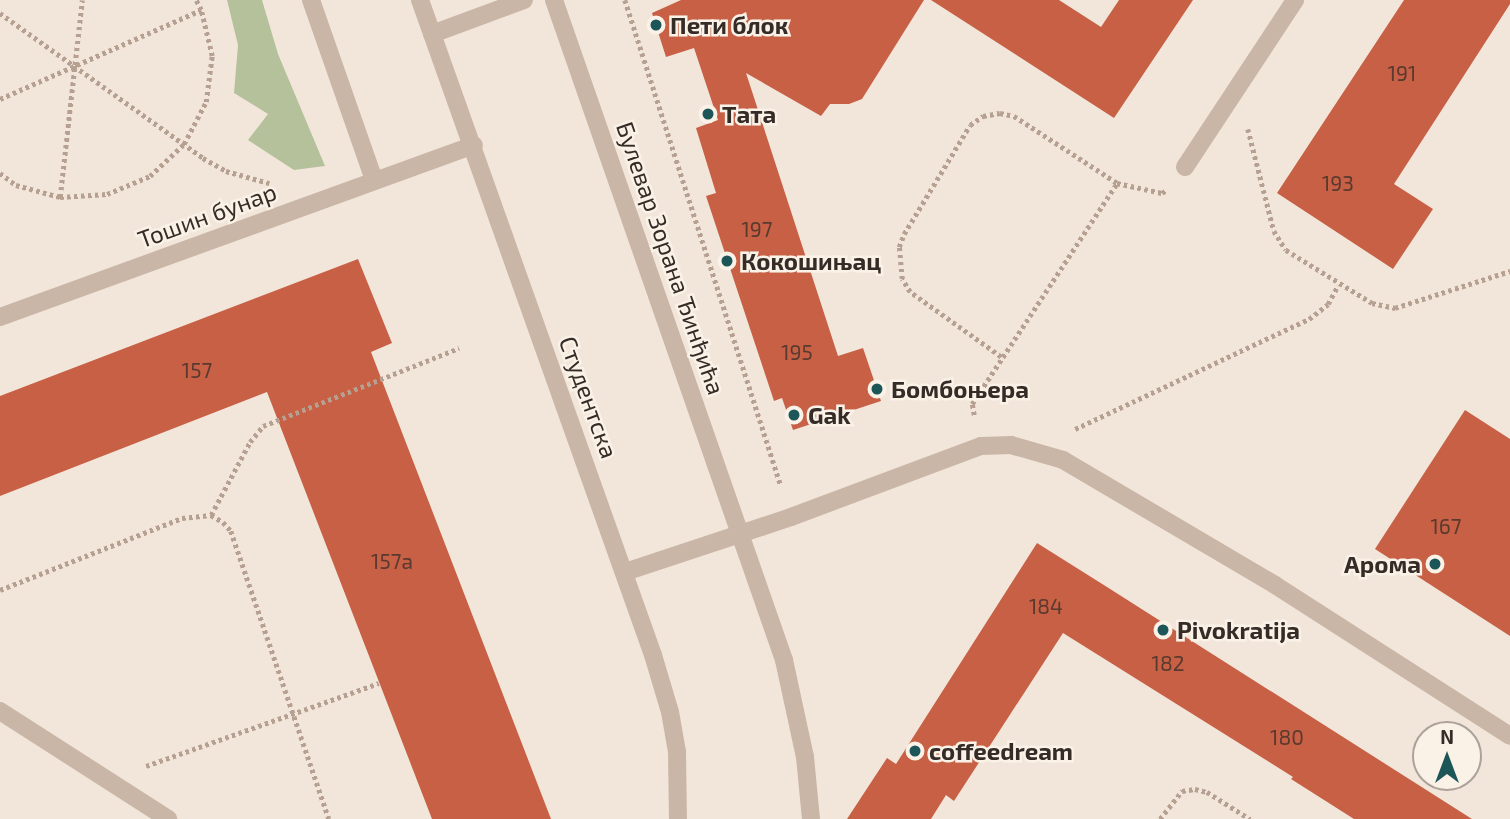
<!DOCTYPE html>
<html>
<head>
<meta charset="utf-8">
<style>
  body { margin:0 }
  #map { position:relative; width:1510px; height:819px; overflow:hidden; background:#f2e6db; font-family:"Exo 2",sans-serif }
  div>[style] { position:absolute }
  .green>* { inset:0; background:#b5c19b }
  .building>* { inset:0; background:#c76044 }
  .path>* { height:4.5px; margin-top:-2.25px; transform-origin:0; background:repeating-linear-gradient(90deg,#b6a091 0 3.5px,transparent 0 7px) }
  .service>* { height:18px; margin:-9px; padding:0 9px; transform-origin:9px; border-radius:9px; background:#cab6a7 }
  .minor>* { height:18px; margin:-9px; padding:0 9px; transform-origin:9px; border-radius:9px; background:#cab6a7 }
  .dots>* { width:19px; height:19px; translate:-50% -50%; box-sizing:border-box; border:4px solid #faf1e7; border-radius:50% }
  span { translate:-50% -50%; white-space:nowrap; text-align:center; line-height:1.15; -webkit-text-stroke:5px #faf1e7; paint-order:stroke }
  .number-label { font-size:21px; color:#5a392e }
  .number-label span { -webkit-text-stroke-width:0 }
  .poi-label { font-size:24px; color:#362c27; font-weight:700 }
  .left { translate:0 -50%; text-align:left }
  .right { translate:-100% -50%; text-align:right }
  .street-label { font-size:24px; color:#362c27 }
  .north { position:absolute; left:1412px; top:721px; width:70px; height:70px; box-sizing:border-box; background:#faf1e7; border:2px solid #aca29a; border-radius:50%; rotate:0deg; font-size:19px; font-weight:700; line-height:28px; text-align:center; color:#362c27 }
  .north::after { content:''; display:block; margin:auto; width:24px; height:32px; background:#1d5658; clip-path:polygon(50% 0,100% 100%,50% 72%,0 100%) }
</style>
</head>
<body>
<div id="map">
  <div class="green">
    <i style="clip-path:polygon(227px 0,262px 0,278px 54px,325px 166px,294px 170px,248px 140px,268px 114px,234px 93px,238px 45px)"></i>
  </div>
  <div class="building">
    <i style="clip-path:polygon(681px 0,924px 0,862px 99px,849px 104px,830px 104px,821px 116px,746px 73px,838px 356px,863px 348px,881px 401px,793px 430px,782px 398px,774px 401px,706px 196px,716px 193px,696px 128px,718px 120px,694px 48px,666px 57px,652px 13px)"></i>
    <i style="clip-path:polygon(931px 0,1059px 0,1101px 27px,1119px 0,1193px 0,1114px 118px)"></i>
    <i style="clip-path:polygon(1404px 0,1510px 0,1510px 4px,1394px 184px,1433px 209px,1393px 269px,1277px 193px)"></i>
    <i style="clip-path:polygon(358px 259px,392px 343px,371px 352px,551px 819px,432px 819px,267px 392px,0 496px,0 396px)"></i>
    <i style="clip-path:polygon(1465px 410px,1510px 439px,1510px 636px,1375px 549px)"></i>
    <i style="clip-path:polygon(1037px 543px,1107px 587px,1472px 819px,1354px 819px,1291px 779px,1293px 777px,1063px 633px,954px 801px,946px 795px,931px 819px,847px 819px,887px 758px,896px 764px)"></i>
  </div>
  <div class="path">
    <i style="left:625px;top:0;width:510px;rotate:72.2deg"></i>
    <i style="left:0;top:13px;width:249px;rotate:35.5deg"></i>
    <i style="left:203px;top:158px;width:26px;rotate:29deg"></i>
    <i style="left:226px;top:171px;width:45px;rotate:15.6deg"></i>
    <i style="left:0;top:99px;width:220px;rotate:-23.9deg"></i>
    <i style="left:1248px;top:129px;width:105px;rotate:75.7deg"></i>
    <i style="left:1274px;top:231px;width:22px;rotate:58deg"></i>
    <i style="left:1286px;top:250px;width:101px;rotate:31.6deg"></i>
    <i style="left:1372px;top:303px;width:24px;rotate:12deg"></i>
    <i style="left:1395px;top:308px;width:121px;rotate:-17.8deg"></i>
    <i style="left:0;top:173px;width:20px;rotate:37deg"></i>
    <i style="left:16px;top:185px;width:46px;rotate:15.3deg"></i>
    <i style="left:60px;top:197px;width:47px;rotate:-3.7deg"></i>
    <i style="left:107px;top:194px;width:47px;rotate:-22.7deg"></i>
    <i style="left:150px;top:176px;width:47px;rotate:-43.3deg"></i>
    <i style="left:184px;top:144px;width:47px;rotate:-62.4deg"></i>
    <i style="left:206px;top:102px;width:46px;rotate:-82.6deg"></i>
    <i style="left:212px;top:56px;width:47px;rotate:-103.4deg"></i>
    <i style="left:201px;top:10px;width:11px;rotate:-117deg"></i>
    <i style="left:60px;top:197px;width:198px;rotate:-83.6deg"></i>
    <i style="left:1001px;top:357px;width:112px;rotate:-144.5deg"></i>
    <i style="left:910px;top:292px;width:15px;rotate:-122deg"></i>
    <i style="left:902px;top:279px;width:32px;rotate:-95deg"></i>
    <i style="left:899px;top:247px;width:14px;rotate:-69deg"></i>
    <i style="left:904px;top:234px;width:127px;rotate:-58.8deg"></i>
    <i style="left:970px;top:125px;width:16px;rotate:-35deg"></i>
    <i style="left:983px;top:116px;width:17px;rotate:-10deg"></i>
    <i style="left:1000px;top:113px;width:14px;rotate:12deg"></i>
    <i style="left:1014px;top:116px;width:123px;rotate:33deg"></i>
    <i style="left:1117px;top:183px;width:46px;rotate:12.5deg"></i>
    <i style="left:1162px;top:193px;width:4px;rotate:-34deg"></i>
    <i style="left:974px;top:415px;width:11px;rotate:-100deg"></i>
    <i style="left:972px;top:404px;width:264px;rotate:-56.7deg"></i>
    <i style="left:1075px;top:429px;width:259px;rotate:-25.2deg"></i>
    <i style="left:1309px;top:319px;width:24px;rotate:-38deg"></i>
    <i style="left:1328px;top:304px;width:21px;rotate:-62deg"></i>
    <i style="left:211px;top:515px;width:83px;rotate:-61.9deg"></i>
    <i style="left:250px;top:442px;width:21px;rotate:-51deg"></i>
    <i style="left:263px;top:426px;width:211px;rotate:-21.7deg"></i>
    <i style="left:0;top:590px;width:196px;rotate:-21.6deg"></i>
    <i style="left:182px;top:518px;width:29px;rotate:-6deg"></i>
    <i style="left:211px;top:515px;width:14px;rotate:30deg"></i>
    <i style="left:223px;top:522px;width:12px;rotate:48deg"></i>
    <i style="left:231px;top:531px;width:304px;rotate:71.2deg"></i>
    <i style="left:146px;top:766px;width:247px;rotate:-19.6deg"></i>
    <i style="left:1160px;top:819px;width:36px;rotate:-52deg"></i>
    <i style="left:1182px;top:791px;width:13px;rotate:-9deg"></i>
    <i style="left:1195px;top:789px;width:12px;rotate:14deg"></i>
    <i style="left:1207px;top:792px;width:51px;rotate:32.1deg"></i>
  </div>
  <div class="service">
    <i style="left:311px;top:0;width:191px;rotate:70.7deg"></i>
    <i style="left:554px;top:0;width:699px;rotate:70.79deg"></i>
    <i style="left:784px;top:660px;width:99px;rotate:77.8deg"></i>
    <i style="left:805px;top:757px;width:62px;rotate:84.5deg"></i>
    <i style="left:432px;top:34px;width:98px;rotate:-20.3deg"></i>
    <i style="left:1185px;top:167px;width:200px;rotate:-56.6deg"></i>
    <i style="left:0;top:317px;width:504px;rotate:-19.94deg"></i>
    <i style="left:0;top:711px;width:200px;rotate:32.7deg"></i>
  </div>
  <div class="minor">
    <i style="left:420px;top:0;width:695px;rotate:70.42deg"></i>
    <i style="left:653px;top:655px;width:59px;rotate:73.4deg"></i>
    <i style="left:670px;top:712px;width:40px;rotate:80deg"></i>
    <i style="left:677px;top:751px;width:68px;rotate:89.2deg"></i>
    <i style="left:625px;top:572px;width:175px;rotate:-18.3deg"></i>
    <i style="left:791px;top:517px;width:203px;rotate:-20.5deg"></i>
    <i style="left:981px;top:446px;width:30px;rotate:-2deg"></i>
    <i style="left:1011px;top:445px;width:54px;rotate:16.1deg"></i>
    <i style="left:1063px;top:460px;width:246px;rotate:30.5deg"></i>
    <i style="left:1275px;top:585px;width:279px;rotate:32.7deg"></i>
  </div>
  <div class="dots">
    <i style="left:656px;top:25px;background:#1d5658"></i>
    <i style="left:708px;top:114px;background:#1d5658"></i>
    <i style="left:727px;top:261px;background:#1d5658"></i>
    <i style="left:877px;top:389px;background:#1d5658"></i>
    <i style="left:794px;top:415px;background:#1d5658"></i>
    <i style="left:1435px;top:564px;background:#1d5658"></i>
    <i style="left:1163px;top:630px;background:#1d5658"></i>
    <i style="left:915px;top:751px;background:#1d5658"></i>
  </div>
  <div class="number-label">
    <span style="left:1402px;top:73px">191</span>
    <span style="left:1338px;top:183px">193</span>
    <span style="left:757px;top:229px">197</span>
    <span style="left:797px;top:352px">195</span>
    <span style="left:197px;top:370px">157</span>
    <span style="left:1446px;top:526px">167</span>
    <span style="left:392px;top:561px">157a</span>
    <span style="left:1046px;top:606px">184</span>
    <span style="left:1168px;top:663px">182</span>
    <span style="left:1287px;top:737px">180</span>
  </div>
  <div class="poi-label">
    <span class="left" style="left:670px;top:25px">Пети блок</span>
    <span class="left" style="left:722px;top:114px">Тата</span>
    <span class="left" style="left:741px;top:261px">Кокошињац</span>
    <span class="left" style="left:891px;top:389px">Бомбоњера</span>
    <span class="left" style="left:808px;top:415px">Gak</span>
    <span class="right" style="left:1421px;top:564px">Арома</span>
    <span class="left" style="left:1177px;top:630px">Pivokratija</span>
    <span class="left" style="left:929px;top:751px">coffeedream</span>
  </div>
  <div class="street-label">
    <span style="left:207px;top:215px;rotate:-20deg">Тошин бунар</span>
    <span style="left:671px;top:258px;rotate:71deg">Булевар Зорана Ђинђића</span>
    <span style="left:589px;top:397px;rotate:70deg">Студентска</span>
  </div>
  <div class="north">N</div>
</div>
</body>
</html>
